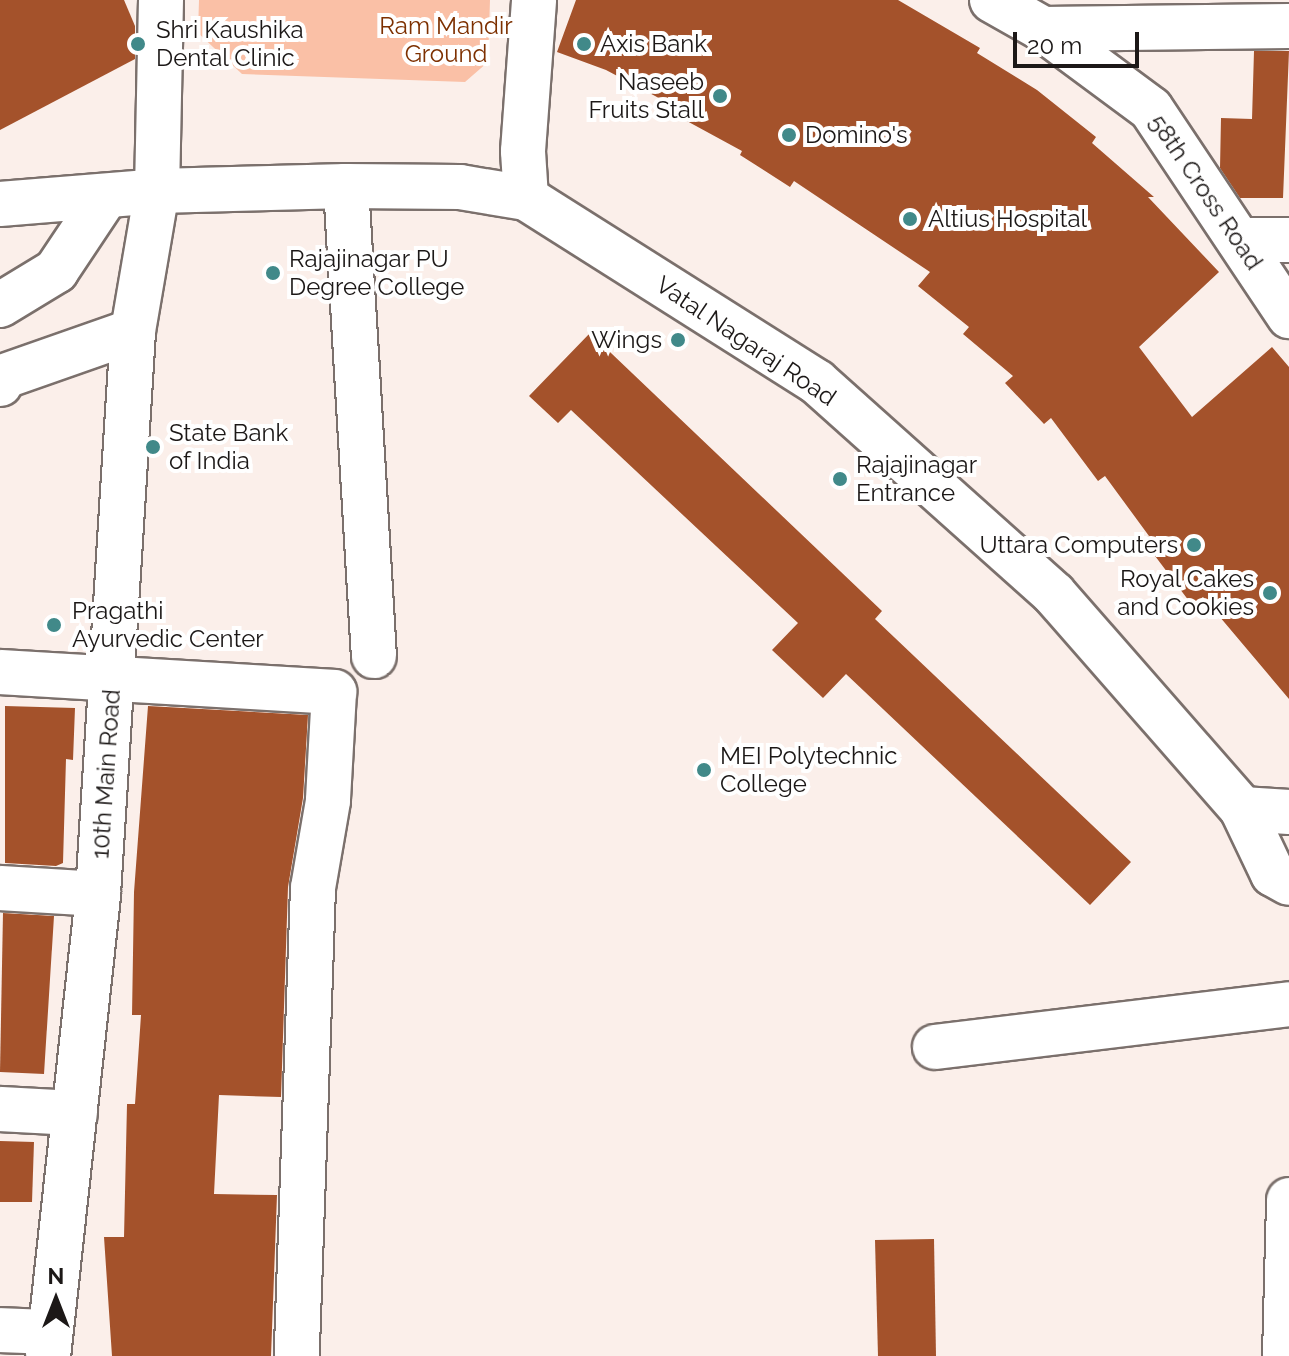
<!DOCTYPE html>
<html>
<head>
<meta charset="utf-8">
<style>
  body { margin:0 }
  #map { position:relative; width:1289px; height:1356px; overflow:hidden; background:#fbefea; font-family:Raleway,sans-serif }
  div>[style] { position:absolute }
  .green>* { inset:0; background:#fac0a6 }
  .building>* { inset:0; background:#a4522b }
  .roads { filter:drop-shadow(2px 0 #7b706c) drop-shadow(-2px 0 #7b706c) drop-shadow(0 2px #7b706c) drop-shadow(0 -2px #7b706c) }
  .minor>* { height:44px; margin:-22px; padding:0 22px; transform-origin:22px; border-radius:22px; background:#fff }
  .major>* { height:44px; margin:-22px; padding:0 22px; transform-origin:22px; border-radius:22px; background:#fff }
  .dots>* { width:22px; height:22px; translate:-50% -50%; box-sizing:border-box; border:4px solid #fff; border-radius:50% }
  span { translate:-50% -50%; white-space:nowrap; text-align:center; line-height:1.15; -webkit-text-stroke:8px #fff; paint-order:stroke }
  .park-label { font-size:24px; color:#7d3000 }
  .poi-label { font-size:24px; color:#1c1817 }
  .left { translate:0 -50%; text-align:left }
  .right { translate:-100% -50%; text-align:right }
  .street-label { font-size:24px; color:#1c1817 }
  .north { position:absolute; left:16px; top:1260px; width:80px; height:80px; -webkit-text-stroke:6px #fff; paint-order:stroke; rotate:0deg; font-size:22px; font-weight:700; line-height:32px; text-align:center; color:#1c1817 }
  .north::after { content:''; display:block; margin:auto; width:28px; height:36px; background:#1c1817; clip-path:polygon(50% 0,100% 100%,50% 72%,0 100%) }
  .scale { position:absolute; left:1013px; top:32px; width:126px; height:36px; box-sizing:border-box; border:4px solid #1c1817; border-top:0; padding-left:10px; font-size:24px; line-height:28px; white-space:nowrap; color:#1c1817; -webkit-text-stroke:6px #fff; paint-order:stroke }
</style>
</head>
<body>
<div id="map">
  <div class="green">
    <i style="clip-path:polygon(199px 0,490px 0,488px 62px,465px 82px,242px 74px,198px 33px)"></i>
  </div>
  <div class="building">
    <i style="clip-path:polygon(0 0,124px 0,135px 26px,135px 59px,0 130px)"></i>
    <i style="clip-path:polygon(576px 0,898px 0,980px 48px,977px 53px,1037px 90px,1096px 137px,1092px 143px,1154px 197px,1148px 197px,1219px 272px,1139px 347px,1192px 417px,1272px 347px,1289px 367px,1289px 699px,1203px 597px,1192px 605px,1143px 540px,1149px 536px,1105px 476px,1098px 481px,1051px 418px,1044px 424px,1005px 383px,1013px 376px,963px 334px,969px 327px,918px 286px,930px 272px,794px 181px,790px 187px,740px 155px,742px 151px,685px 120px,689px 114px,606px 70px,557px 52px)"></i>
    <i style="clip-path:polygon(1254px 51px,1289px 51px,1283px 198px,1240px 198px,1220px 168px,1221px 118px,1252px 119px)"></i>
    <i style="clip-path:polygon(590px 333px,882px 611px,875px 619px,1131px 862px,1090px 905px,846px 674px,823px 698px,772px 650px,798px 623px,571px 410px,558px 423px,529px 396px)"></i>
    <i style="clip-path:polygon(5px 706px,75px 708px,73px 760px,66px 759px,63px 863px,56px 866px,5px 863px)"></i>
    <i style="clip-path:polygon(148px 706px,308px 715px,303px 798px,288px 887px,281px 1097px,219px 1095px,214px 1194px,277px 1195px,271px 1356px,112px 1356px,104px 1237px,124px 1237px,127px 1104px,135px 1104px,141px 1015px,132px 1015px,134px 892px)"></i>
    <i style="clip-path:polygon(3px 913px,54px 916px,44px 1074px,0 1072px)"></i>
    <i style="clip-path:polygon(0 1141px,34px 1142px,32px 1202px,0 1202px)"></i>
    <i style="clip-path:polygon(934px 1239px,936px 1356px,878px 1356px,875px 1240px)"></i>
  </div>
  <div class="roads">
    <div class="minor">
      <i style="left:992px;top:0;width:59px;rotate:29.6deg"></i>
      <i style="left:1043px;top:29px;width:134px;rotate:36.5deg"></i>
      <i style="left:1151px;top:109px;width:249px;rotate:56.3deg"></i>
      <i style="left:1043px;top:29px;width:246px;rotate:-0.7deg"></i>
      <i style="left:346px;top:186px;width:471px;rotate:86.6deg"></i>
      <i style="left:526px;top:198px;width:47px;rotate:-93.7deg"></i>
      <i style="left:523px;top:151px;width:151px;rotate:-85.8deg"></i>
      <i style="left:1239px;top:240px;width:50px"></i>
      <i style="left:0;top:384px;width:7px;rotate:-74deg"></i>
      <i style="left:2px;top:377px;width:139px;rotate:-19.3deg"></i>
      <i style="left:0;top:672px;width:335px;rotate:3.4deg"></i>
      <i style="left:334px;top:692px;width:109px;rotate:93.2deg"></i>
      <i style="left:328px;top:801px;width:88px;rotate:99.8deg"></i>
      <i style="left:313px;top:888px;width:468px;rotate:92deg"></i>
      <i style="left:0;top:888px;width:98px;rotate:3.5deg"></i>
      <i style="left:935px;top:1047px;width:357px;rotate:-6.9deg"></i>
      <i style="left:0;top:1109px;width:75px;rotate:3.1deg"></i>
      <i style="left:0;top:1330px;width:50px;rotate:2.3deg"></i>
      <i style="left:48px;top:1356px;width:465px;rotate:-83.8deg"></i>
      <i style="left:98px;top:894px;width:564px;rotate:-86.44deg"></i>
      <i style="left:133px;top:331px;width:142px;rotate:-80.3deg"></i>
      <i style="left:157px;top:191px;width:191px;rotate:-88.8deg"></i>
      <i style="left:1285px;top:1356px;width:156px;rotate:-88.5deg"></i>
    </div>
    <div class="major">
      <i style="left:0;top:204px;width:158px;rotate:-4.7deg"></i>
      <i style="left:157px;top:191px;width:189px;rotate:-1.5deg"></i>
      <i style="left:346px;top:186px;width:114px;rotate:0.5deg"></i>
      <i style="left:460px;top:187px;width:67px;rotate:9.5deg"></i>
      <i style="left:526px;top:198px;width:344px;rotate:32.3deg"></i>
      <i style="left:817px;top:382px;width:318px;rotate:41.8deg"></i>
      <i style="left:1054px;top:594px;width:286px;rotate:48.8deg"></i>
      <i style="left:1242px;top:809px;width:72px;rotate:64.5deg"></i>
      <i style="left:1273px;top:874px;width:18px;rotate:29deg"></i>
      <i style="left:0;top:305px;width:66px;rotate:-31.3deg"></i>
      <i style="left:56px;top:271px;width:90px;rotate:-56.3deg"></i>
      <i style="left:1242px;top:809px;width:47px;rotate:3.7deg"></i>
    </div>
  </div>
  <div class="dots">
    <i style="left:138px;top:44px;background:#418989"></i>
    <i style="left:584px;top:44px;background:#418989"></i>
    <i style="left:720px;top:96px;background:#418989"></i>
    <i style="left:789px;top:135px;background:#418989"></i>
    <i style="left:910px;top:219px;background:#418989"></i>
    <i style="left:273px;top:273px;background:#418989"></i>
    <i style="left:678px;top:340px;background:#418989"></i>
    <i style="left:153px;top:447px;background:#418989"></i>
    <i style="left:840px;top:479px;background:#418989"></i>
    <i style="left:1194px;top:545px;background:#418989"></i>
    <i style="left:1270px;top:593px;background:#418989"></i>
    <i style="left:54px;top:625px;background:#418989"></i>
    <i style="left:704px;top:770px;background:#418989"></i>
  </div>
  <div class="park-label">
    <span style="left:446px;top:40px">Ram Mandir<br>Ground</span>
  </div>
  <div class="poi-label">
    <span class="left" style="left:156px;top:44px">Shri Kaushika<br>Dental Clinic</span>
    <span class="left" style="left:600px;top:44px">Axis Bank</span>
    <span class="right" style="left:704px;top:96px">Naseeb<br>Fruits Stall</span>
    <span class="left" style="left:805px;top:135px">Domino's</span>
    <span class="left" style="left:928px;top:219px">Altius Hospital</span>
    <span class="left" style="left:289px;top:273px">Rajajinagar PU<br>Degree College</span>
    <span class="right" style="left:662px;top:340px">Wings</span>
    <span class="left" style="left:169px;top:447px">State Bank<br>of India</span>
    <span class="left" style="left:856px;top:479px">Rajajinagar<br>Entrance</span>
    <span class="right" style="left:1178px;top:545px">Uttara Computers</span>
    <span class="right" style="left:1254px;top:593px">Royal Cakes<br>and Cookies</span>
    <span class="left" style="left:72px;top:625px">Pragathi<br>Ayurvedic Center</span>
    <span class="left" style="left:720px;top:770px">MEI Polytechnic<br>College</span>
  </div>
  <div class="street-label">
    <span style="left:1206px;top:192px;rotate:56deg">58th Cross Road</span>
    <span style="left:746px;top:341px;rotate:34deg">Vatal Nagaraj Road</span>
    <span style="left:106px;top:774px;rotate:-86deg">10th Main Road</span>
  </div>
  <div class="north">N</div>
  <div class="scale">20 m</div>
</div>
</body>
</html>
